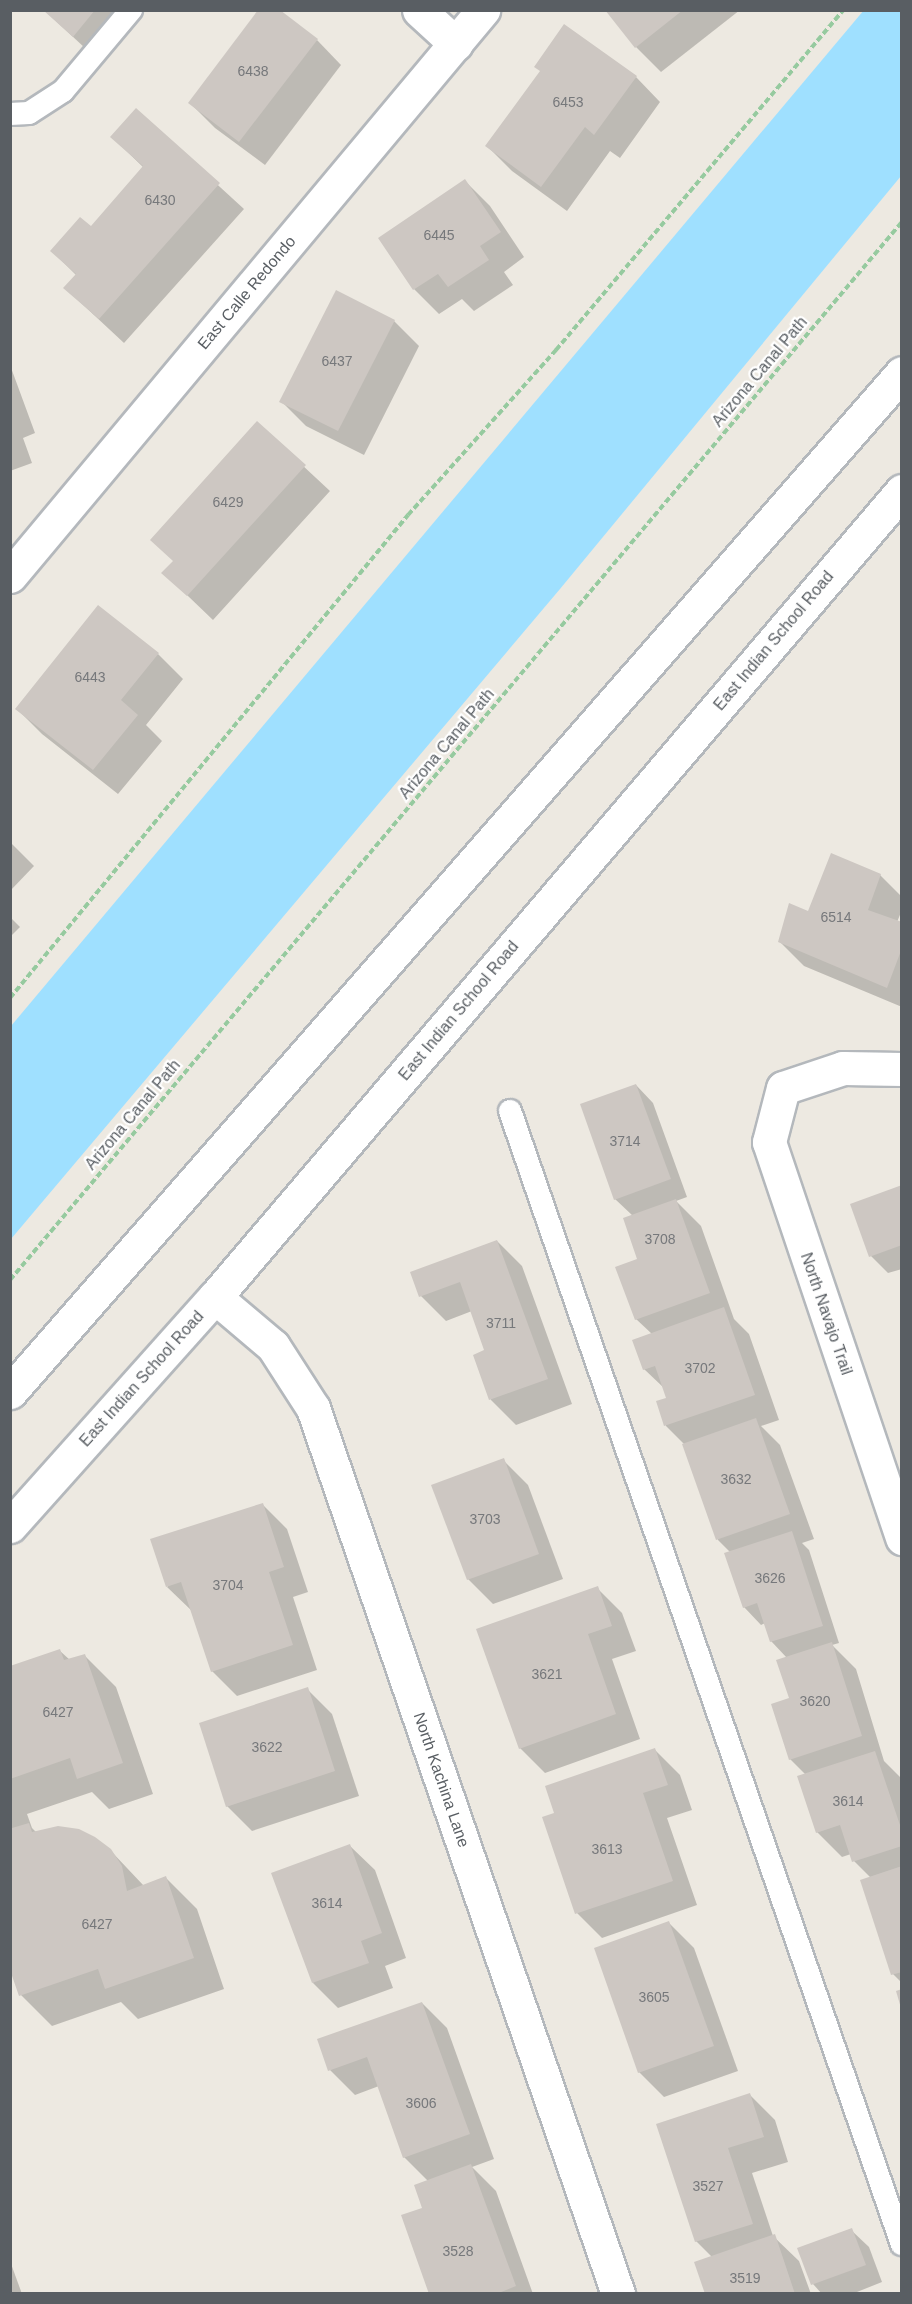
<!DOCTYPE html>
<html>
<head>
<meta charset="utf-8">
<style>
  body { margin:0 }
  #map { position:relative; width:912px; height:2304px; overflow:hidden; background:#ede9e1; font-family:Helvetica,sans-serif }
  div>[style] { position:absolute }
  .water>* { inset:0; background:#9fe0ff }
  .shadow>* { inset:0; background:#0003 }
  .building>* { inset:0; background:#cdc7c2 }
  .path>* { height:4px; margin-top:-2px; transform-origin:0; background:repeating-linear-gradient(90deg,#96ca9f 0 6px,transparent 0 9px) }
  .roads { filter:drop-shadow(2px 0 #b4b8bc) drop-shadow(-2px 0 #b4b8bc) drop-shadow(0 2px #b4b8bc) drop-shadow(0 -2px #b4b8bc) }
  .service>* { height:22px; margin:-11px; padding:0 11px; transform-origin:11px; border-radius:11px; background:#fff }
  .minor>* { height:33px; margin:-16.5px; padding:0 16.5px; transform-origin:16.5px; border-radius:16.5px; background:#fff }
  .secondary>* { height:33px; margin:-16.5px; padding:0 16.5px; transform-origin:16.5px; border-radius:16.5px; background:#fff }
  span { translate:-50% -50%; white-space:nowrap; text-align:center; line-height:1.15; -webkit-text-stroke:4.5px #fff; paint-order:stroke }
  .number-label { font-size:14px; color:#76787b }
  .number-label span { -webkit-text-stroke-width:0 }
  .street-label { font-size:16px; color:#595e63 }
  .frame { position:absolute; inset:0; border:12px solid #595e63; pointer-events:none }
</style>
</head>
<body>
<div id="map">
  <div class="water">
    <i style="clip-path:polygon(864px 10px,901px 11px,901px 176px,560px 589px,11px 1239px,11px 1026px)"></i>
  </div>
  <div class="shadow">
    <i style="clip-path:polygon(44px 10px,141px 10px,99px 61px)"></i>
    <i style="clip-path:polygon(607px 10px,740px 10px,661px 72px,636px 47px)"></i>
    <i style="clip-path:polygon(317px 40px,341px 65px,265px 165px,215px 128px,190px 103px)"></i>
    <i style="clip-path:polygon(636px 77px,660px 102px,620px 158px,610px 151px,567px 211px,512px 171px,487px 146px)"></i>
    <i style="clip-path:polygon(136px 110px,244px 209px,124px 343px,65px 288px,76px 275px,52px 251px,91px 228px,144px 168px,112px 137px)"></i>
    <i style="clip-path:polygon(465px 181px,490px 206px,524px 257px,504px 272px,513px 285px,474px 311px,462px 299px,439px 314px,414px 289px)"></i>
    <i style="clip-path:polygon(394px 321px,419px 346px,364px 455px,306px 426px,281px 401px)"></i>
    <i style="clip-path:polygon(10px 365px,35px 433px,23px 438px,32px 463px,10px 471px)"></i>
    <i style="clip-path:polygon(257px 423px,330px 491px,213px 620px,164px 573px,174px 562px)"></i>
    <i style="clip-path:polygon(158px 654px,183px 679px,146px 725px,162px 741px,118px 794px,42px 734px,17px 709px)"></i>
    <i style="clip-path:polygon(10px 842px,34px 866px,10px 891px)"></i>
    <i style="clip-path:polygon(880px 875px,902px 897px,902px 910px,897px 922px,902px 924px,902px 1007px,804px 966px,779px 941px,809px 913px)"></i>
    <i style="clip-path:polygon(10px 917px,20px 927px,10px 937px)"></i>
    <i style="clip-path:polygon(636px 1085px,653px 1103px,687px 1197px,676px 1201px,701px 1226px,734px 1319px,749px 1334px,779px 1420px,761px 1426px,780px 1445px,814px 1539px,802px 1543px,809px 1550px,839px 1643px,832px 1645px,856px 1669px,884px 1761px,900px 1777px,902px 1783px,902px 1983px,893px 1974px,871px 1878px,854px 1861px,851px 1854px,842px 1857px,817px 1832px,806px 1775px,790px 1759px,791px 1699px,787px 1658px,771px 1641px,765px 1623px,761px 1625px,744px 1607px,731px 1553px,718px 1540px,684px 1444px,666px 1426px,658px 1402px,668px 1399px,664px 1388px,644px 1369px,652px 1334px,636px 1319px,639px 1260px,633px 1216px,615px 1199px)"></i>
    <i style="clip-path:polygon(902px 1187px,902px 1269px,888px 1273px,871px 1256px)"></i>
    <i style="clip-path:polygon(497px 1241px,522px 1266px,572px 1404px,516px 1425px,491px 1400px,474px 1356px,486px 1351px,472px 1311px,446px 1321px,421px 1296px)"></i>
    <i style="clip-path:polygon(503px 1460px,528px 1485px,563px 1579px,493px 1604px,468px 1579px)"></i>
    <i style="clip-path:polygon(262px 1504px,287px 1529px,308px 1592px,293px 1597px,317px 1670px,237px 1696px,212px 1671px,193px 1612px,167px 1587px)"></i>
    <i style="clip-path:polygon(597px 1588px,622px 1613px,636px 1651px,612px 1659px,640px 1739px,545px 1773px,520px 1748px)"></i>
    <i style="clip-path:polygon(60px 1651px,70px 1660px,85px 1656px,116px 1687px,153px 1794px,109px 1809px,92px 1792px,27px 1814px,32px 1828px,37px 1833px,110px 1850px,144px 1886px,166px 1878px,197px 1909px,224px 1989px,138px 2019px,121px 2002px,52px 2026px,21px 1995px,10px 1965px,10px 1668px)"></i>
    <i style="clip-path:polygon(307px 1689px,332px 1714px,359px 1796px,252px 1831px,227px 1806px)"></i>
    <i style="clip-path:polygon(655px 1750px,680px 1775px,692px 1810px,667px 1818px,697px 1905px,602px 1938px,577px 1913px)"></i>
    <i style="clip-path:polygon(350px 1846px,375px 1870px,406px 1958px,385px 1966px,393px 1988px,338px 2008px,313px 1983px)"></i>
    <i style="clip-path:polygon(669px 1923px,694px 1948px,738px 2071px,664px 2097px,639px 2072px)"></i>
    <i style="clip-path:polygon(422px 2003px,447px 2028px,494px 2159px,472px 2167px,496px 2191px,533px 2294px,431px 2294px,424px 2209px,428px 2181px,404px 2157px,379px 2086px,355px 2095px,330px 2070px)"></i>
    <i style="clip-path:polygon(750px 2095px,775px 2120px,788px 2162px,752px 2173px,773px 2236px,799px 2261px,811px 2294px,707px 2294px,712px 2257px,696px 2241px,658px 2125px)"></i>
    <i style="clip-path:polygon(851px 2230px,869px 2247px,882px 2282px,852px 2294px,822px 2294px,813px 2284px)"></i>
    <i style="clip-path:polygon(10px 2261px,22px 2294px,10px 2294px)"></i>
  </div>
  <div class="building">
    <i style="clip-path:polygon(43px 10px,95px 10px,73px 37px)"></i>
    <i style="clip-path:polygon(258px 10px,280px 10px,318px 39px,239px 142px,188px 103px)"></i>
    <i style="clip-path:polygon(605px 10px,683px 10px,635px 48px)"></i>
    <i style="clip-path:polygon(564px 24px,637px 76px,594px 135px,585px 127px,541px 187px,485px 146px,540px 71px,534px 67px)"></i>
    <i style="clip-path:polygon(136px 108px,220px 183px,99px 319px,63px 288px,76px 274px,50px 251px,80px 217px,91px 226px,143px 166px,110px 137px)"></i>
    <i style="clip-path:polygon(465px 179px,501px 232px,480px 246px,489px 260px,448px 287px,438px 274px,413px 290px,378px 238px)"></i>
    <i style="clip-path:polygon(336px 290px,395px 320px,338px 431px,279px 402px)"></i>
    <i style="clip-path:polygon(257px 421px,306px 465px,187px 596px,161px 573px,173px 561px,150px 540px)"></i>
    <i style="clip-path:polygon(98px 605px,159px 653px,121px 700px,138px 715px,93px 770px,15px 709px)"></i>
    <i style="clip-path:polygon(831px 853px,881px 874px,868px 910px,902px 922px,902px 948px,887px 988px,778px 942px,789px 903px,808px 911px)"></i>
    <i style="clip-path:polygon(636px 1084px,671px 1179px,614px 1200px,580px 1104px)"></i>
    <i style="clip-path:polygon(902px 1185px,902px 1245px,869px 1257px,850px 1204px)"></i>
    <i style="clip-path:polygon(676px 1199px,710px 1293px,635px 1320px,615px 1267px,637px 1259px,623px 1218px)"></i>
    <i style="clip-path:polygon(497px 1240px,548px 1379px,489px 1400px,473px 1355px,484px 1350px,460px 1282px,419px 1297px,410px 1272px)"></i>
    <i style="clip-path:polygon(724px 1307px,755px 1395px,664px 1426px,656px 1401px,666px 1398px,655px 1366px,643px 1370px,632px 1340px)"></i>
    <i style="clip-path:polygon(756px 1418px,790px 1514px,716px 1540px,682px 1444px)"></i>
    <i style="clip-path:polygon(504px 1458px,539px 1554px,467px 1580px,431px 1485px)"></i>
    <i style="clip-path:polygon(263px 1503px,284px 1567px,269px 1572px,293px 1645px,211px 1672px,181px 1582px,166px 1587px,150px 1539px)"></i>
    <i style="clip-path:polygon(792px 1531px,823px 1626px,770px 1642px,757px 1603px,743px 1608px,724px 1553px)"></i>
    <i style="clip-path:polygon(598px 1586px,612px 1626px,588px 1634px,616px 1714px,519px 1749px,476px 1629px)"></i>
    <i style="clip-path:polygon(832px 1642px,862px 1736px,789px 1760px,771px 1704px,789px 1698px,776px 1660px)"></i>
    <i style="clip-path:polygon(60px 1649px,64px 1660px,85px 1654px,123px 1763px,77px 1779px,70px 1758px,10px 1779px,10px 1666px)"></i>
    <i style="clip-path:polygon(308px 1687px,335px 1771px,226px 1807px,199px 1723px)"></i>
    <i style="clip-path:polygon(655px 1748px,668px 1785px,643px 1793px,673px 1881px,575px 1914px,542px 1817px,554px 1813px,545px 1786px)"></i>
    <i style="clip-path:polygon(875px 1751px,902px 1831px,902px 1846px,852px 1862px,840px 1825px,816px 1833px,797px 1776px)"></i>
    <i style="clip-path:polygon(29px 1823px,32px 1832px,58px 1826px,79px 1829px,95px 1837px,111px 1849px,122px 1866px,127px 1891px,166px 1876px,194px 1958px,105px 1989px,98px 1969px,19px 1996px,10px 1970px,10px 1824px,12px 1828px)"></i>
    <i style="clip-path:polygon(350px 1844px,382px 1933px,361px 1941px,369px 1963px,312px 1983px,271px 1873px)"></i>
    <i style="clip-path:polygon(902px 1866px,902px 1972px,891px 1975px,860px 1880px)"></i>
    <i style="clip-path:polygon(669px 1921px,714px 2046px,638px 2073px,594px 1948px)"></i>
    <i style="clip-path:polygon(902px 1989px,902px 2008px,901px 2008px,896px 1991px)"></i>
    <i style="clip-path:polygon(422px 2002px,470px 2134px,403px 2158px,367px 2057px,328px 2071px,317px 2039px)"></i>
    <i style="clip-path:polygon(750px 2093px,764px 2137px,728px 2148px,753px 2224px,695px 2242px,656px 2124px)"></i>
    <i style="clip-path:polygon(471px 2164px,516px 2286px,496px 2294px,429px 2294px,401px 2215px,422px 2208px,414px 2185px)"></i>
    <i style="clip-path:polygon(852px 2228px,866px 2265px,811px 2285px,797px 2248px)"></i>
    <i style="clip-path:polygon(775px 2234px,795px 2294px,705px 2294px,694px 2262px)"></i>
  </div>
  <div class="path">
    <i style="left:10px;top:998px;width:626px;rotate:-50.51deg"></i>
    <i style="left:408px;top:515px;width:222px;rotate:-48.1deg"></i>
    <i style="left:556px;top:350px;width:445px;rotate:-49.8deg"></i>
    <i style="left:10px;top:1280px;width:1384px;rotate:-49.87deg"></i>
  </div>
  <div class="roads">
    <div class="service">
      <i style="left:10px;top:114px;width:19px;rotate:-3deg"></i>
      <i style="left:29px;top:113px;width:40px;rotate:-32.9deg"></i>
      <i style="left:63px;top:91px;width:106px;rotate:-50deg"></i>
      <i style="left:510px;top:1111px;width:1199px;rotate:70.92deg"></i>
    </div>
    <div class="minor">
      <i style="left:419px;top:10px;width:50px;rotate:42.6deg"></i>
      <i style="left:10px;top:576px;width:738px;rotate:-50.11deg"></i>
      <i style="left:902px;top:1069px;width:59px;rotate:-179deg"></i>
      <i style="left:843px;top:1068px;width:63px;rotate:161.6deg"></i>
      <i style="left:783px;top:1088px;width:56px;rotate:104.5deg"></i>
      <i style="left:769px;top:1142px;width:418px;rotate:71.4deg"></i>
      <i style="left:215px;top:1297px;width:76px;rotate:40.2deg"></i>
      <i style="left:273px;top:1346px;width:74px;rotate:57.2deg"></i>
      <i style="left:313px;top:1408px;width:937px;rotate:71deg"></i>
    </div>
    <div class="secondary">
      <i style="left:10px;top:1392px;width:1354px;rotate:-48.8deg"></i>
      <i style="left:10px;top:1526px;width:307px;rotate:-48.2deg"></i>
      <i style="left:215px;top:1297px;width:1059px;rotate:-49.56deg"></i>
    </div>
  </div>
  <div class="number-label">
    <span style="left:253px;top:71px">6438</span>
    <span style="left:568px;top:102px">6453</span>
    <span style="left:160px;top:200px">6430</span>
    <span style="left:439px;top:235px">6445</span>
    <span style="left:337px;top:361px">6437</span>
    <span style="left:228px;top:502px">6429</span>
    <span style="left:90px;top:677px">6443</span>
    <span style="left:836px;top:917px">6514</span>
    <span style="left:625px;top:1141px">3714</span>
    <span style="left:660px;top:1239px">3708</span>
    <span style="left:501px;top:1323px">3711</span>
    <span style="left:700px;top:1368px">3702</span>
    <span style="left:736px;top:1479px">3632</span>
    <span style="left:485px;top:1519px">3703</span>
    <span style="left:770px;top:1578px">3626</span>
    <span style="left:228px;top:1585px">3704</span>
    <span style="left:547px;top:1674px">3621</span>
    <span style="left:815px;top:1701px">3620</span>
    <span style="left:58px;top:1712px">6427</span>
    <span style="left:267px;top:1747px">3622</span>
    <span style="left:848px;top:1801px">3614</span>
    <span style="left:607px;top:1849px">3613</span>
    <span style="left:327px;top:1903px">3614</span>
    <span style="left:97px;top:1924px">6427</span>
    <span style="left:654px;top:1997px">3605</span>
    <span style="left:421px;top:2103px">3606</span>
    <span style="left:708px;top:2186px">3527</span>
    <span style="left:458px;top:2251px">3528</span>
    <span style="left:745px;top:2278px">3519</span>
  </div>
  <div class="street-label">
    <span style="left:247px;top:293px;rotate:-50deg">East Calle Redondo</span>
    <span style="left:760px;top:372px;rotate:-50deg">Arizona Canal Path</span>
    <span style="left:774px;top:641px;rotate:-50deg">East Indian School Road</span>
    <span style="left:447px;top:744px;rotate:-50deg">Arizona Canal Path</span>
    <span style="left:459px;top:1011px;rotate:-50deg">East Indian School Road</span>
    <span style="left:133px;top:1115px;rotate:-50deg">Arizona Canal Path</span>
    <span style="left:826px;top:1314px;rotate:71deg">North Navajo Trail</span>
    <span style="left:142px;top:1379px;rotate:-48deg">East Indian School Road</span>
    <span style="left:441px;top:1780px;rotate:71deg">North Kachina Lane</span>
  </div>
  <div class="frame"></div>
</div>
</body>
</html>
